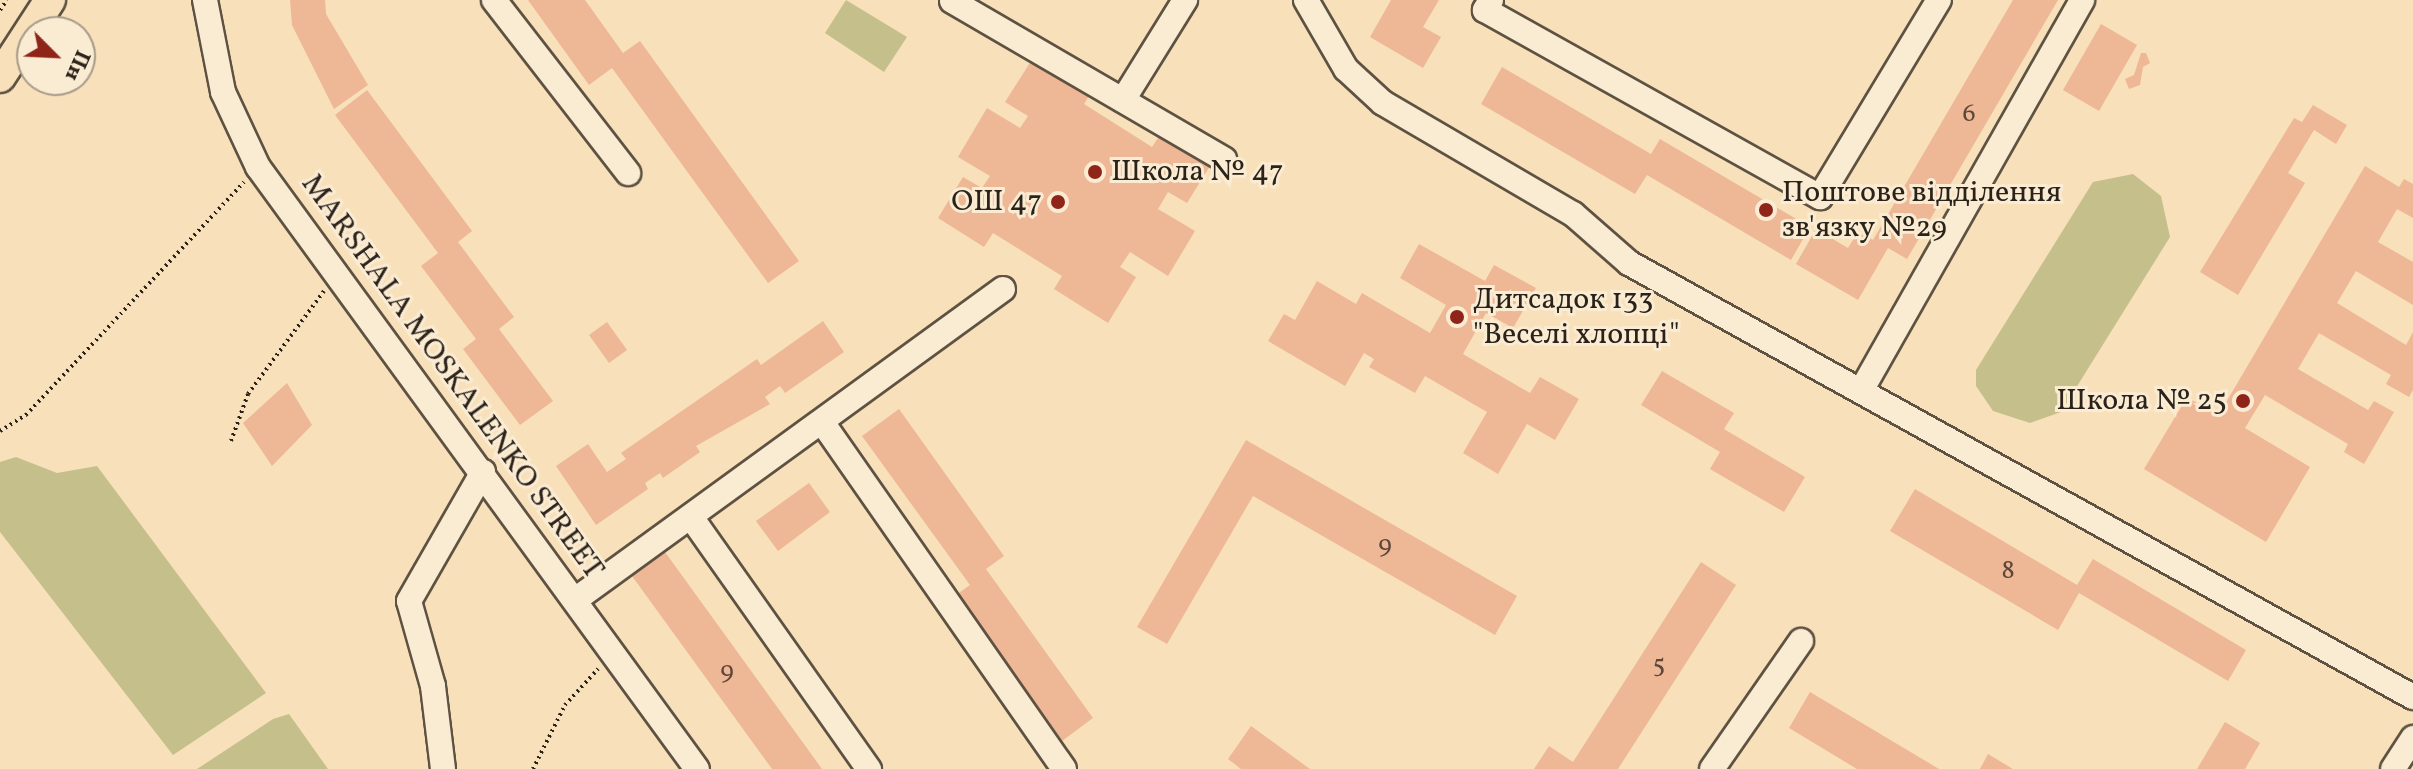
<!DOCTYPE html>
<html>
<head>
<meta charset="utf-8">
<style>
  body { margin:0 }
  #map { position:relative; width:2413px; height:769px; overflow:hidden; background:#f8e0bb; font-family:Vollkorn,serif }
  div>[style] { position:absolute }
  .green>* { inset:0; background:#c5c08b }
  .building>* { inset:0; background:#eeb796 }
  .path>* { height:4px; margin-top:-2px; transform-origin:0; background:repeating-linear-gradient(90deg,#2b221a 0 2px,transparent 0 6px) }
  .roads { filter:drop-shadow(2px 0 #5e5242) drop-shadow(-2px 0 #5e5242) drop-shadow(0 2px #5e5242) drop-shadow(0 -2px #5e5242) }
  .minor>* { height:24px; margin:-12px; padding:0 12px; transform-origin:12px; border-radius:12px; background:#faebd3 }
  .major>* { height:30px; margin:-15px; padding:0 15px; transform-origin:15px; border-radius:15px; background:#f8e0bb }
  .dots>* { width:22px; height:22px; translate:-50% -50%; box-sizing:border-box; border:4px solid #faebd3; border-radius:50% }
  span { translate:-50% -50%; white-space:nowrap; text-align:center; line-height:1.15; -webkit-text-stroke:6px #faebd3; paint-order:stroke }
  .number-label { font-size:26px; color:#5c4739 }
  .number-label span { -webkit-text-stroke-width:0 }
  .poi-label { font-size:30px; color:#2b221a }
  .left { translate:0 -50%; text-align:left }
  .right { translate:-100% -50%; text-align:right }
  .street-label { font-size:30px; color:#2b221a }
  .north { position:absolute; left:16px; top:16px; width:80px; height:80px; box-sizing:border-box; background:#faebd3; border:2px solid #a79b89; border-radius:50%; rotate:114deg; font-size:22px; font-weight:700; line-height:32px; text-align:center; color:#2b221a }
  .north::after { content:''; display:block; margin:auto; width:28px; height:36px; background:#8f2418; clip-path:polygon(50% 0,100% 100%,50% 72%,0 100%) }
</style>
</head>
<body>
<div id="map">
  <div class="green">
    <i style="clip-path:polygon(846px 0,907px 37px,884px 72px,825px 33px)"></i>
    <i style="clip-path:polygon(2133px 174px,2161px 196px,2170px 237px,2061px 412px,2030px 423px,1993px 411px,1976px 386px,1976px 370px,2093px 182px)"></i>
    <i style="clip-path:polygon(16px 457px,57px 473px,97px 466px,266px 693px,173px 755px,0 532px,0 462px)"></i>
    <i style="clip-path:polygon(289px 714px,328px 769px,197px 769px,273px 719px)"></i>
  </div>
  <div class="building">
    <i style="clip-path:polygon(290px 0,325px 0,326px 14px,368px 85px,334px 109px,292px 25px)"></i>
    <i style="clip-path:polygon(528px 0,585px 0,623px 53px,640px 41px,799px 261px,768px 283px,612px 68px,589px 85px)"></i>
    <i style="clip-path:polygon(1391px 0,1439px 0,1423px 27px,1441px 37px,1423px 68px,1370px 37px)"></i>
    <i style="clip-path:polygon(2013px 0,2058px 0,1907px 259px,1888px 248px,1858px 300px,1796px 264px,1816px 229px,1848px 248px,1858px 232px,1873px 240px)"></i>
    <i style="clip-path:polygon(2101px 24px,2137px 45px,2099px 111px,2063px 90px)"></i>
    <i style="clip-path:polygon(2141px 53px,2146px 53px,2150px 63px,2143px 67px,2140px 85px,2129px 89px,2125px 79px,2134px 75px)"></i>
    <i style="clip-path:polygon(1033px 58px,1091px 93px,1084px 104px,1152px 147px,1160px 135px,1210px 166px,1187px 203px,1168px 192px,1158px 209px,1195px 231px,1168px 276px,1130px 252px,1120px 267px,1136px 277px,1108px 323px,1054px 289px,1062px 276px,993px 233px,984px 247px,938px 218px,963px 177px,982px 188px,990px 176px,958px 157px,987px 108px,1020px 128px,1028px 116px,1005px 102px)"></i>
    <i style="clip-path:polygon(1502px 67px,1651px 154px,1660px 139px,1810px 227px,1791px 260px,1647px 175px,1635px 194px,1481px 104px)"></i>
    <i style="clip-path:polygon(367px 90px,472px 231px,458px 242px,514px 317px,499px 329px,553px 401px,520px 425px,463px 349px,476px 339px,421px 266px,438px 253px,335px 115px)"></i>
    <i style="clip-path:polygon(2313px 105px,2347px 125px,2336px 144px,2314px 130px,2288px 173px,2305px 183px,2238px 295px,2200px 272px,2294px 118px,2302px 122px)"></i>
    <i style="clip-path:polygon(2365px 166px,2399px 187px,2404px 179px,2413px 184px,2413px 218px,2397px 209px,2378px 242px,2413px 262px,2413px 305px,2356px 271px,2337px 303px,2406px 345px,2413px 332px,2413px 390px,2409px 397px,2386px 384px,2391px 375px,2319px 333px,2298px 369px,2368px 410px,2374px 401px,2394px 412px,2364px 464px,2344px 452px,2348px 444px,2265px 395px,2245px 428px,2310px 467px,2266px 542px,2144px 469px,2187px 397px,2218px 416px)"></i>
    <i style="clip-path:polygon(1419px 244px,1485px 281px,1494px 265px,1536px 288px,1513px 328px,1486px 313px,1463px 354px,1530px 393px,1540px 377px,1579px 399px,1555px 440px,1527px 424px,1498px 474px,1463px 453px,1487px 412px,1425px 376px,1415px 393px,1369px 367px,1374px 359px,1364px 353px,1345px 386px,1268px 341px,1284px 314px,1295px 320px,1317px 281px,1356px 304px,1362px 293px,1430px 333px,1446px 305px,1400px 278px)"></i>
    <i style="clip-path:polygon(823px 321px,844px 352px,785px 393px,780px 386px,765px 397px,770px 404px,696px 446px,700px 452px,663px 478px,660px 473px,645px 483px,648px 489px,596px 525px,556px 466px,588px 444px,607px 472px,626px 459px,621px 453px,757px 359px,761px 365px)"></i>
    <i style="clip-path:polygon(607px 322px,627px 350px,609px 363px,589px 335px)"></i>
    <i style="clip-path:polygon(1662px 371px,1734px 413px,1724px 429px,1805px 477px,1784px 512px,1710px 469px,1720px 452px,1641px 405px)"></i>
    <i style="clip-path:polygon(287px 383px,312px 425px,272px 466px,243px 423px)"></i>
    <i style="clip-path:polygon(899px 409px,1004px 556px,986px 569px,1093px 718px,1062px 741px,956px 595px,970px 585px,862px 436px)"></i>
    <i style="clip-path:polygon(1246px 440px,1517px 596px,1495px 635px,1253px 496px,1167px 644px,1137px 627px)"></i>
    <i style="clip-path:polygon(809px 483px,830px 512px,778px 551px,756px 521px)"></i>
    <i style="clip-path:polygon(1915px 489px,2077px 585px,2093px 559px,2246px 650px,2228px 681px,2079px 593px,2058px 630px,1890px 531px)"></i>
    <i style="clip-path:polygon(665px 552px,822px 769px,772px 769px,632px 576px)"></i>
    <i style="clip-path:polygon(1701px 562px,1736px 585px,1618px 769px,1534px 769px,1549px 746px,1573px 762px)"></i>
    <i style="clip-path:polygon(1810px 692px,1939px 769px,1857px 769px,1789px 728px)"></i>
    <i style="clip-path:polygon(2225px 722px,2260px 743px,2245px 769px,2197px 769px)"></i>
    <i style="clip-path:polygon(1251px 726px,1310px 769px,1241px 769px,1228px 759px)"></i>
    <i style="clip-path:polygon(1988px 754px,2013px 769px,1980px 769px)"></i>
  </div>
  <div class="path">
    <i style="left:0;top:10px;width:12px;rotate:-55deg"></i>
    <i style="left:0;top:431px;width:31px;rotate:-32deg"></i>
    <i style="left:26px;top:415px;width:319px;rotate:-46.9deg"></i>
    <i style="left:231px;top:441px;width:50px;rotate:-70.1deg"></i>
    <i style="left:248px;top:394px;width:128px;rotate:-53.6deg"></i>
    <i style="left:533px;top:769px;width:72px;rotate:-63.4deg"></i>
    <i style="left:565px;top:705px;width:49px;rotate:-47.5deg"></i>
  </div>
  <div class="roads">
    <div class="minor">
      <i style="left:205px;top:0;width:94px;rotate:78.9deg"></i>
      <i style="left:223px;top:92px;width:83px;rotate:65deg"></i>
      <i style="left:258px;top:167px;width:745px;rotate:53.9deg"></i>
      <i style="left:494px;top:0;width:219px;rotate:52.2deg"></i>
      <i style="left:1306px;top:0;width:80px;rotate:59.9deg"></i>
      <i style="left:1346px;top:69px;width:50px;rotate:42.6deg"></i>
      <i style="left:1383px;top:103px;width:220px;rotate:30.3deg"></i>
      <i style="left:1573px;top:214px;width:74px;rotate:41.2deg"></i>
      <i style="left:1629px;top:263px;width:896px;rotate:28.97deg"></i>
      <i style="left:1491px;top:0;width:12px;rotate:121deg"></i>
      <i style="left:1485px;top:10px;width:384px;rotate:29.2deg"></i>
      <i style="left:1820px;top:197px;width:230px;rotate:-58.9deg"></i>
      <i style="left:952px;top:1px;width:315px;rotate:30.2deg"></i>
      <i style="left:1123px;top:100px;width:118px;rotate:-58.2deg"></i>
      <i style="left:1861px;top:391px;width:449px;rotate:-60.5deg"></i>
      <i style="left:822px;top:422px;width:423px;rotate:55.1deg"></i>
      <i style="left:691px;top:517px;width:309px;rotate:54.8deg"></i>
      <i style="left:575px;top:600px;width:529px;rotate:-36deg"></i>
      <i style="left:443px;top:769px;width:84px;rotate:-96.9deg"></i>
      <i style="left:433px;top:686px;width:88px;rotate:-105.8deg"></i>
      <i style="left:409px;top:601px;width:149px;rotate:-60.2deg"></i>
      <i style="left:1712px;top:769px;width:156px;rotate:-55.2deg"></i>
      <i style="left:2393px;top:769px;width:37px;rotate:-57deg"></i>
    </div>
    <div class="major">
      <i style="left:0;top:77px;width:92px;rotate:-57deg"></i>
    </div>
  </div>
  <div class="dots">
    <i style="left:1095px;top:172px;background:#8f2418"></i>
    <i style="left:1058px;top:202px;background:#8f2418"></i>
    <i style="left:1766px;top:210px;background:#8f2418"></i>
    <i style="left:1457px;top:317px;background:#8f2418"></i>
    <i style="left:2243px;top:401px;background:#8f2418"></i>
  </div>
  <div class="number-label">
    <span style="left:1969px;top:115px">6</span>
    <span style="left:1385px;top:546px">9</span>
    <span style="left:2008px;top:572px">8</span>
    <span style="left:1659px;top:666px">5</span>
    <span style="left:727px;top:672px">9</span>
  </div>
  <div class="poi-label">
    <span class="left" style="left:1111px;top:172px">Школа № 47</span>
    <span class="left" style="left:1782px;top:210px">Поштове відділення<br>зв'язку №29</span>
    <span class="right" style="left:1042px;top:202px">ОШ 47</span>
    <span class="left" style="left:1473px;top:317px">Дитсадок 133<br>"Веселі хлопці"</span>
    <span class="right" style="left:2227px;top:401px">Школа № 25</span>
  </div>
  <div class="street-label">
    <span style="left:452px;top:377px;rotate:54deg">MARSHALA MOSKALENKO STREET</span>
  </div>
  <div class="north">Пн</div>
</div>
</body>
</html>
